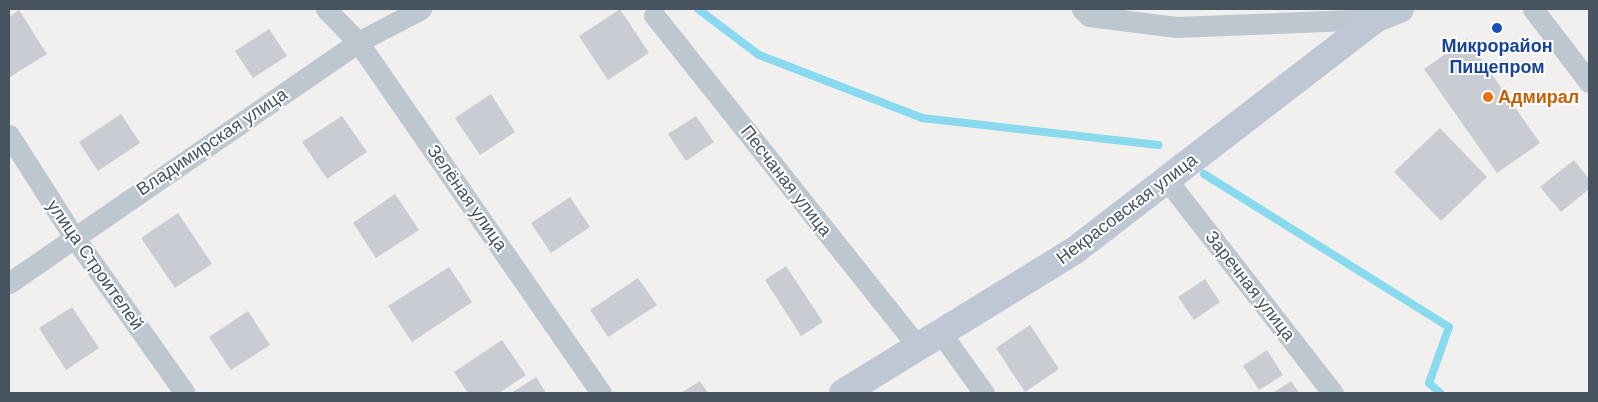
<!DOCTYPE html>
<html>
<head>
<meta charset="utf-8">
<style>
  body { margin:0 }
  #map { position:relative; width:1598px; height:402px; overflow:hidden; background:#f2efef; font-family:"DM Sans",sans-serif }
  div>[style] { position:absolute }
  .stream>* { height:8px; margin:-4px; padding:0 4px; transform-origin:4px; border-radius:4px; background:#89daef }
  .building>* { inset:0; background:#c9ccd2 }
  .street>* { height:21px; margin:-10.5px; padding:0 10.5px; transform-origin:10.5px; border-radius:10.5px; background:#bdc7cf }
  .secondary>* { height:28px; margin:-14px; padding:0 14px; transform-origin:14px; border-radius:14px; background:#bdc8d4 }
  .dots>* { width:14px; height:14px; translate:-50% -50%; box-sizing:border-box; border:2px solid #fff; border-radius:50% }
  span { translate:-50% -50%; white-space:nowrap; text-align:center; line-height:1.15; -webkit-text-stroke:4px #fff; paint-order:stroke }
  .transit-label { font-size:18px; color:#164399; font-weight:700 }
  .food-label { font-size:18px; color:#c56008; font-weight:700 }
  .left { translate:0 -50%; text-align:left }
  .street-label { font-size:18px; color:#47535e }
  .frame { position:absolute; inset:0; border:10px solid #47535e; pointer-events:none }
</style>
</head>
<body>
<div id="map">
  <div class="stream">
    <i style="left:698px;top:9px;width:76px;rotate:37deg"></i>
    <i style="left:759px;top:55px;width:175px;rotate:21.1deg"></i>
    <i style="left:922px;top:118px;width:238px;rotate:6.5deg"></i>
    <i style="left:1204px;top:174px;width:289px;rotate:32deg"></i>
    <i style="left:1449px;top:327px;width:59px;rotate:109.7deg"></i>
    <i style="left:1429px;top:383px;width:15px;rotate:42deg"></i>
  </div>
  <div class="building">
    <i style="clip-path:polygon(620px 9px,649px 53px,608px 80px,579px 36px)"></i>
    <i style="clip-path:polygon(19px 10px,47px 54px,10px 77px,9px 17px)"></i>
    <i style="clip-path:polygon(269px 29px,287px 56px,253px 78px,235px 51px)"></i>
    <i style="clip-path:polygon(1467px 39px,1540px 143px,1497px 173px,1424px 69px)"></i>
    <i style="clip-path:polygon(491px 94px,515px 132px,480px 155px,455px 118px)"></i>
    <i style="clip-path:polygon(121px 114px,140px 143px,98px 171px,79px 142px)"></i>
    <i style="clip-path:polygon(342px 116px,367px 152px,327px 179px,302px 142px)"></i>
    <i style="clip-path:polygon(696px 116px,714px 142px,686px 161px,668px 134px)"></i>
    <i style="clip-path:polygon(1440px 128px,1487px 177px,1441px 221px,1394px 172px)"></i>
    <i style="clip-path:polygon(1574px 160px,1589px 179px,1589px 189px,1561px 212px,1540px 187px)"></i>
    <i style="clip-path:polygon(395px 194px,419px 230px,376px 258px,353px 223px)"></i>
    <i style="clip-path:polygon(570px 197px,590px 227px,551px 253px,531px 223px)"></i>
    <i style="clip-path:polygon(178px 213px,212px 264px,175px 288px,141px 238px)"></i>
    <i style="clip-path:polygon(786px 266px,823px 322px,801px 336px,765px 280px)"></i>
    <i style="clip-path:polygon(449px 267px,472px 302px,412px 342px,388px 306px)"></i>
    <i style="clip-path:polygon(638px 278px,657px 305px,608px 337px,590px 310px)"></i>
    <i style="clip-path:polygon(1205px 279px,1220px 302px,1194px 320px,1178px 297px)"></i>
    <i style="clip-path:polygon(72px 307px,99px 348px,66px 370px,39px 328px)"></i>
    <i style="clip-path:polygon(248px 311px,270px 345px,231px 370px,209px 337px)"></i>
    <i style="clip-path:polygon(1030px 325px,1059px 369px,1025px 392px,996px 348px)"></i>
    <i style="clip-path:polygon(502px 340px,526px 375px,499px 393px,468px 393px,454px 372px)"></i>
    <i style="clip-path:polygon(1267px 350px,1283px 375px,1259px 390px,1243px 366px)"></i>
    <i style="clip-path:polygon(536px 377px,546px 393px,511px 393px)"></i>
    <i style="clip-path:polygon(700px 381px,708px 393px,681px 393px)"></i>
    <i style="clip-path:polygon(1291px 381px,1299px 393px,1273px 393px)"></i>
  </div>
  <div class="street">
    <i style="left:326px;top:9px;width:46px;rotate:45.9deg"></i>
    <i style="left:358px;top:42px;width:427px;rotate:55.3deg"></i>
    <i style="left:1082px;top:9px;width:10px;rotate:45deg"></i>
    <i style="left:1089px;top:16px;width:88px;rotate:7.2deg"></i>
    <i style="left:1176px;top:27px;width:199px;rotate:-2.3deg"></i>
    <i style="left:1533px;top:9px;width:92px;rotate:52.5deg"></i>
    <i style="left:654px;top:15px;width:423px;rotate:51.5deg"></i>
    <i style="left:9px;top:135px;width:121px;rotate:57.5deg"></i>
    <i style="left:74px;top:237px;width:191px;rotate:54.6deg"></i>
    <i style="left:1167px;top:180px;width:270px;rotate:52.1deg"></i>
    <i style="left:9px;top:283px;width:424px;rotate:-34.6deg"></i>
    <i style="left:358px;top:42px;width:71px;rotate:-27.6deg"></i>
    <i style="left:940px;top:332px;width:75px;rotate:54.2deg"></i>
  </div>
  <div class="secondary">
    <i style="left:843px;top:393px;width:271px;rotate:-31.6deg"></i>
    <i style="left:1074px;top:251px;width:380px;rotate:-37.6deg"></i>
    <i style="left:1375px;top:19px;width:27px;rotate:-22deg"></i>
  </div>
  <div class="dots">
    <i style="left:1497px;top:28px;background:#1a4fb4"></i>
    <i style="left:1488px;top:97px;background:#e8710a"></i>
  </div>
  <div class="transit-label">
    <span style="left:1497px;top:57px">Микрорайон<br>Пищепром</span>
  </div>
  <div class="food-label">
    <span class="left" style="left:1498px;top:97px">Адмирал</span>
  </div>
  <div class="street-label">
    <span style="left:212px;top:142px;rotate:-34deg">Владимирская улица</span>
    <span style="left:786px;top:181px;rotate:52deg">Песчаная улица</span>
    <span style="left:467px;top:198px;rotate:55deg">Зелёная улица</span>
    <span style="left:1127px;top:209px;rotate:-37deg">Некрасовская улица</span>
    <span style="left:95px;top:265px;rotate:55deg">улица Строителей</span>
    <span style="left:1250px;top:286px;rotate:52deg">Заречная улица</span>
  </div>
  <div class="frame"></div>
</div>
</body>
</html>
